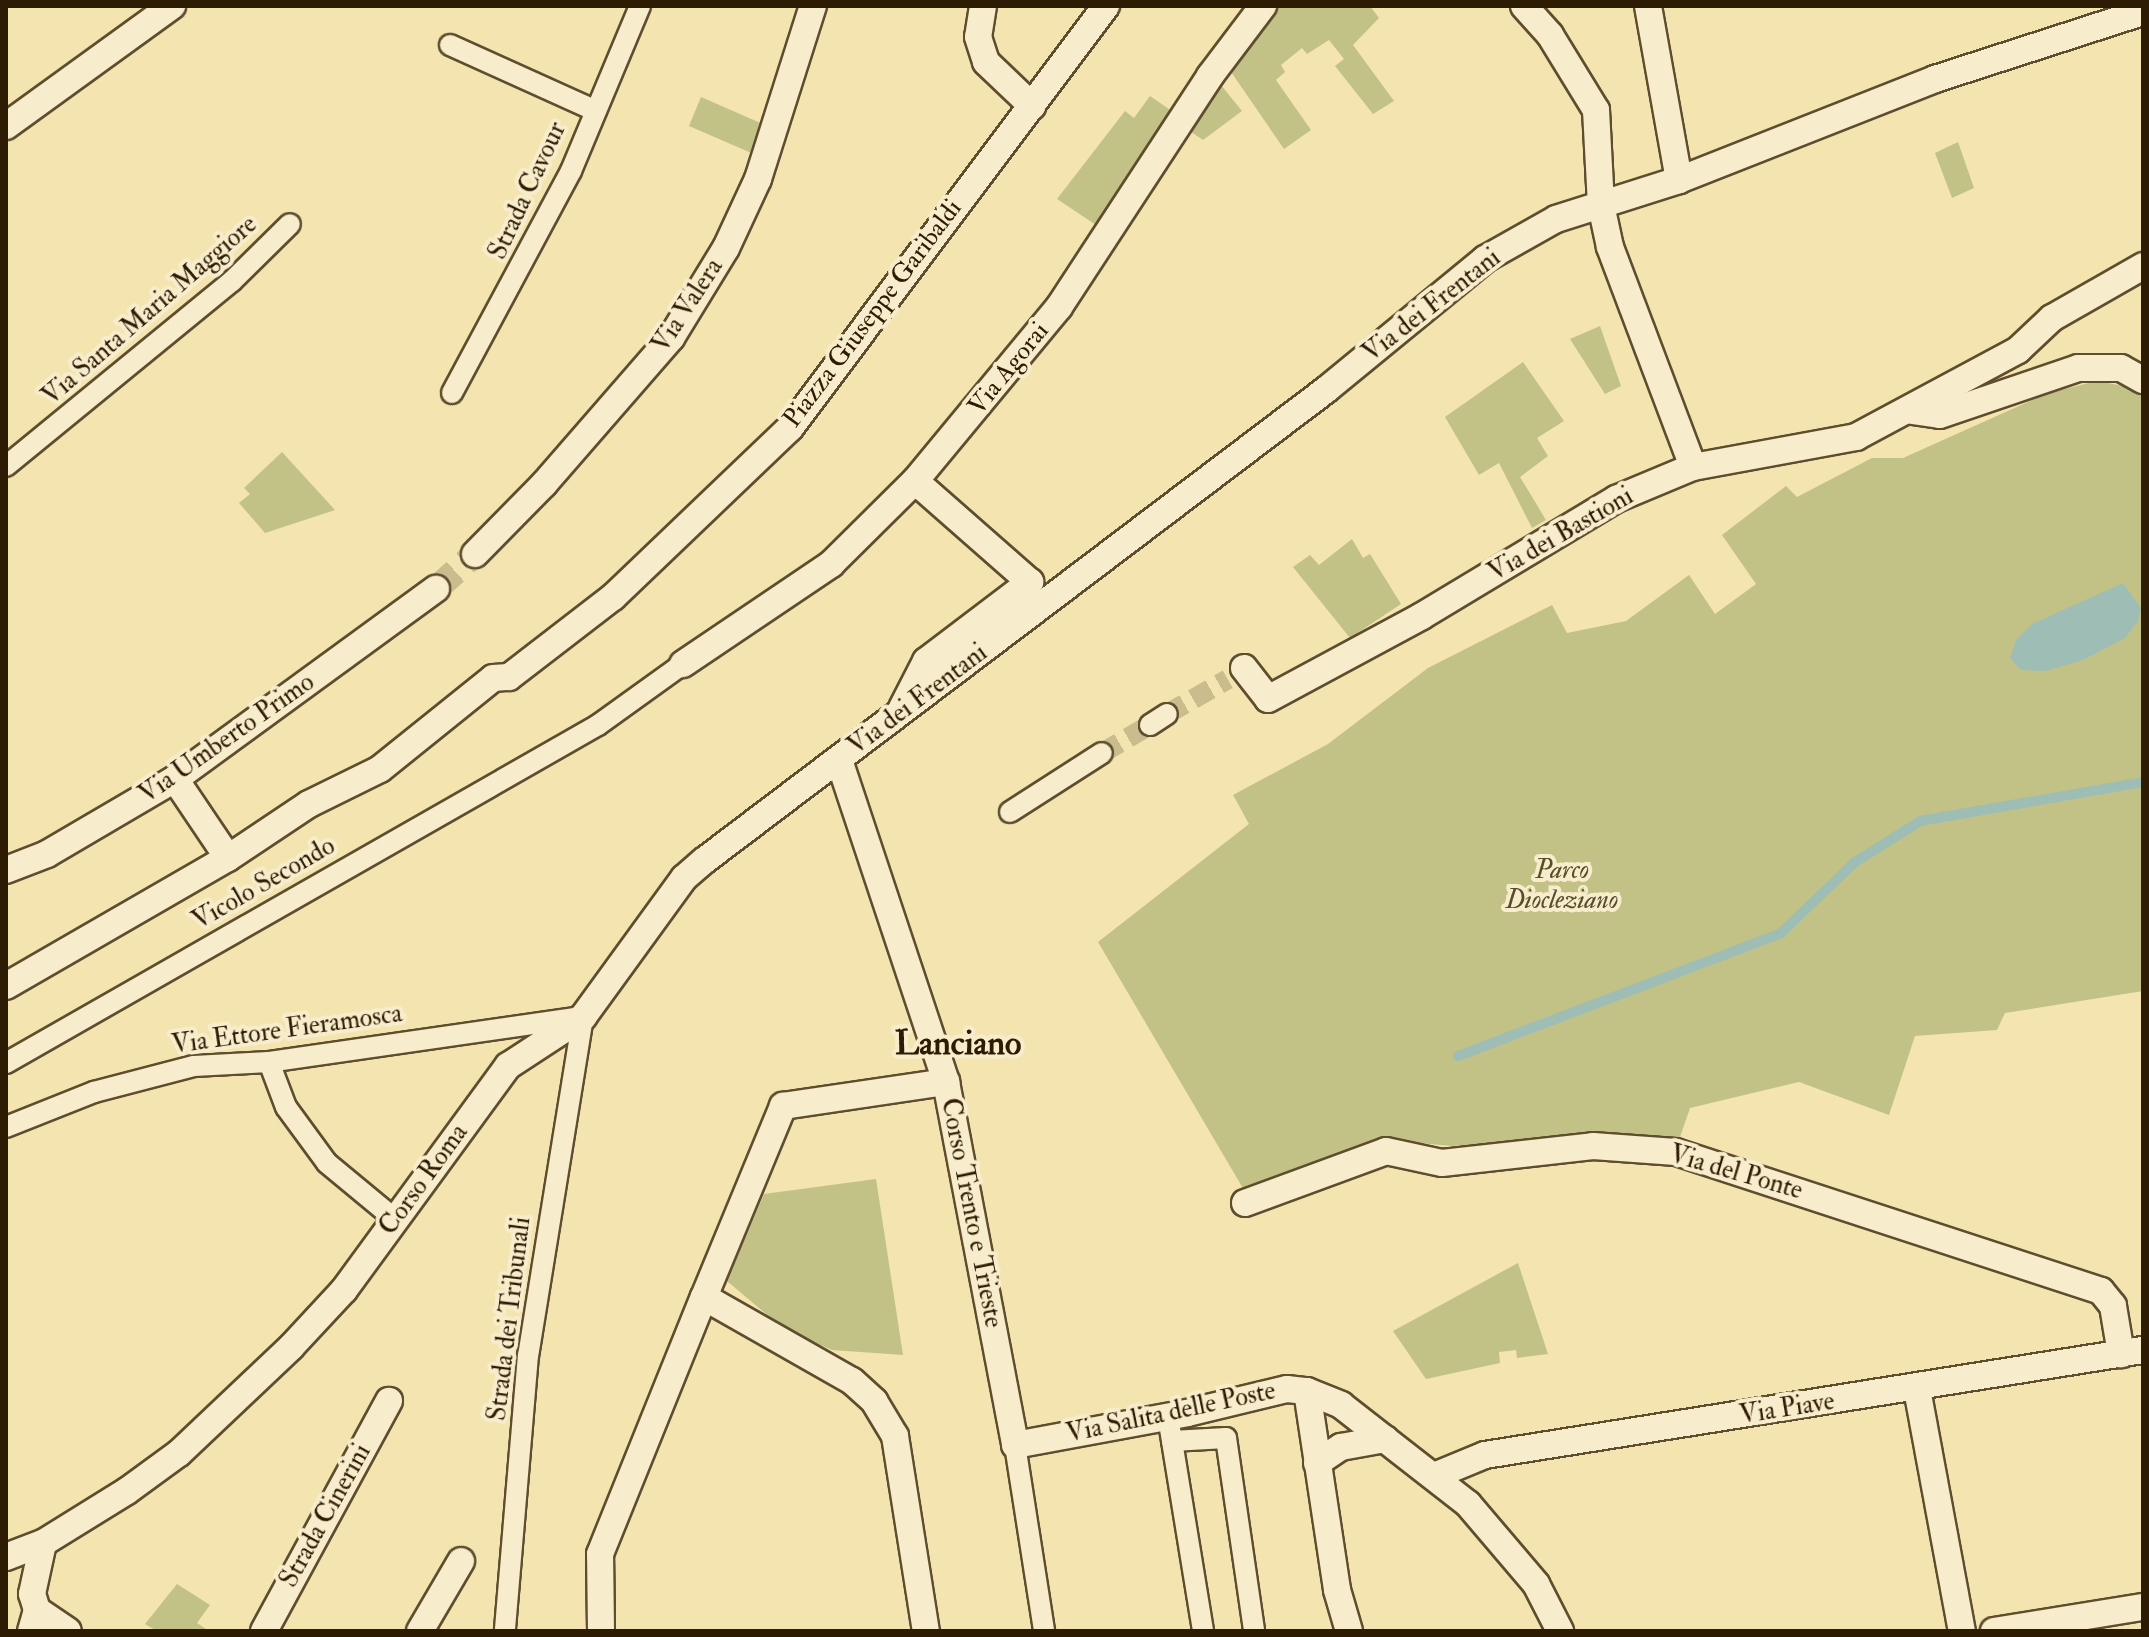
<!DOCTYPE html>
<html>
<head>
<meta charset="utf-8">
<style>
  body { margin:0 }
  #map { position:relative; width:2149px; height:1637px; overflow:hidden; background:#f3e4b0; font-family:"IM FELL Double Pica",serif }
  div>[style] { position:absolute }
  .green>* { inset:0; background:#c2c286 }
  .water>* { inset:0; background:#9ebdb4 }
  .stream>* { height:10px; margin:-5px; padding:0 5px; transform-origin:5px; border-radius:5px; background:#9ebdb4 }
  .pedestrian-tunnel>* { height:20px; margin-top:-10px; transform-origin:0; background:repeating-linear-gradient(90deg,#cbbc8d 0 20px,transparent 0 30px) }
  .minor-tunnel>* { height:26px; margin-top:-13px; transform-origin:0; background:repeating-linear-gradient(90deg,#cbbc8d 0 26px,transparent 0 39px) }
  .roads { filter:drop-shadow(2px 0 #5e4d2e) drop-shadow(-2px 0 #5e4d2e) drop-shadow(0 2px #5e4d2e) drop-shadow(0 -2px #5e4d2e) }
  .pedestrian>* { height:20px; margin:-10px; padding:0 10px; transform-origin:10px; border-radius:10px; background:#f7edcc }
  .minor>* { height:26px; margin:-13px; padding:0 13px; transform-origin:13px; border-radius:13px; background:#f7edcc }
  span { translate:-50% -50%; white-space:nowrap; text-align:center; line-height:1.15; -webkit-text-stroke:8px #f7edcc; paint-order:stroke }
  .street-label { font-size:26px; color:#2d1b03 }
  .park-label { font-size:26px; color:#5a4d2a; font-style:italic }
  .district-label { font-size:34px; color:#2d1b03; font-weight:700 }
  .frame { position:absolute; inset:0; border:8px solid #2d1b03; pointer-events:none }
</style>
</head>
<body>
<div id="map">
  <div class="green">
    <i style="clip-path:polygon(1271px 6px,1370px 6px,1379px 18px,1353px 45px,1394px 101px,1373px 114px,1335px 66px,1344px 59px,1329px 40px,1307px 54px,1302px 48px,1281px 65px,1285px 72px,1276px 80px,1311px 130px,1284px 149px,1229px 69px)"></i>
    <i style="clip-path:polygon(1216px 79px,1242px 111px,1203px 140px,1184px 127px)"></i>
    <i style="clip-path:polygon(1150px 96px,1176px 114px,1102px 229px,1057px 199px,1125px 111px,1134px 118px)"></i>
    <i style="clip-path:polygon(701px 97px,765px 125px,756px 155px,689px 126px)"></i>
    <i style="clip-path:polygon(1958px 142px,1974px 188px,1952px 198px,1935px 153px)"></i>
    <i style="clip-path:polygon(1600px 326px,1621px 386px,1605px 394px,1570px 339px)"></i>
    <i style="clip-path:polygon(1523px 362px,1564px 421px,1537px 438px,1548px 456px,1520px 477px,1546px 520px,1532px 528px,1499px 463px,1479px 475px,1445px 417px)"></i>
    <i style="clip-path:polygon(2097px 381px,2129px 387px,2143px 397px,2143px 991px,2005px 1013px,1997px 1030px,1915px 1036px,1889px 1115px,1799px 1082px,1690px 1108px,1679px 1140px,1595px 1135px,1452px 1146px,1385px 1140px,1244px 1190px,1098px 942px,1249px 824px,1233px 795px,1328px 744px,1428px 668px,1552px 605px,1567px 633px,1626px 621px,1689px 575px,1715px 614px,1756px 584px,1722px 535px,1786px 486px,1797px 497px,1872px 458px,1903px 458px,2048px 393px)"></i>
    <i style="clip-path:polygon(282px 452px,335px 510px,265px 533px,239px 503px,250px 494px,244px 488px)"></i>
    <i style="clip-path:polygon(1352px 539px,1363px 558px,1370px 554px,1401px 604px,1350px 638px,1293px 567px,1310px 555px,1319px 565px)"></i>
    <i style="clip-path:polygon(876px 1179px,903px 1355px,832px 1350px,784px 1329px,727px 1281px,764px 1194px)"></i>
    <i style="clip-path:polygon(1518px 1263px,1548px 1354px,1517px 1358px,1516px 1350px,1499px 1352px,1500px 1363px,1426px 1379px,1393px 1331px)"></i>
    <i style="clip-path:polygon(177px 1584px,210px 1605px,197px 1623px,209px 1631px,157px 1631px,145px 1624px)"></i>
  </div>
  <div class="water">
    <i style="clip-path:polygon(2123px 583px,2141px 608px,2138px 621px,2125px 638px,2083px 660px,2046px 671px,2021px 670px,2010px 658px,2016px 640px,2032px 624px)"></i>
  </div>
  <div class="stream">
    <i style="left:1458px;top:1056px;width:346px;rotate:-20.8deg"></i>
    <i style="left:1781px;top:933px;width:103px;rotate:-43.8deg"></i>
    <i style="left:1855px;top:862px;width:77px;rotate:-32.2deg"></i>
    <i style="left:1920px;top:821px;width:226px;rotate:-9.9deg"></i>
  </div>
  <div class="pedestrian-tunnel">
    <i style="left:1167px;top:714px;width:70px;rotate:-29.8deg"></i>
    <i style="left:1102px;top:753px;width:56px;rotate:-30.3deg"></i>
  </div>
  <div class="minor-tunnel">
    <i style="left:436px;top:589px;width:52px;rotate:-41.9deg"></i>
  </div>
  <div class="roads">
    <div class="pedestrian">
      <i style="left:450px;top:45px;width:158px;rotate:24.3deg"></i>
      <i style="left:452px;top:393px;width:252px;rotate:-61.8deg"></i>
      <i style="left:571px;top:171px;width:179px;rotate:-67.3deg"></i>
      <i style="left:6px;top:466px;width:292px;rotate:-39.3deg"></i>
      <i style="left:232px;top:281px;width:81px;rotate:-44.5deg"></i>
      <i style="left:1150px;top:725px;width:20px;rotate:-33deg"></i>
      <i style="left:1010px;top:812px;width:109px;rotate:-32.7deg"></i>
      <i style="left:269px;top:1062px;width:48px;rotate:69.3deg"></i>
      <i style="left:286px;top:1107px;width:69px;rotate:53.8deg"></i>
      <i style="left:327px;top:1163px;width:89px;rotate:39.6deg"></i>
      <i style="left:6px;top:1063px;width:682px;rotate:-29.72deg"></i>
      <i style="left:598px;top:725px;width:105px;rotate:-35.7deg"></i>
      <i style="left:6px;top:1127px;width:95px;rotate:-21.7deg"></i>
      <i style="left:94px;top:1092px;width:103px;rotate:-14.6deg"></i>
      <i style="left:194px;top:1066px;width:75px;rotate:-3.1deg"></i>
      <i style="left:269px;top:1062px;width:317px;rotate:-8.2deg"></i>
      <i style="left:583px;top:1017px;width:342px;rotate:99.2deg"></i>
      <i style="left:528px;top:1355px;width:277px;rotate:94.8deg"></i>
      <i style="left:1170px;top:1429px;width:205px;rotate:80.7deg"></i>
      <i style="left:1172px;top:1441px;width:54px;rotate:-3.2deg"></i>
      <i style="left:1226px;top:1438px;width:195px;rotate:81.7deg"></i>
      <i style="left:1015px;top:1445px;width:188px;rotate:81.1deg"></i>
    </div>
    <div class="minor">
      <i style="left:983px;top:6px;width:31px;rotate:99deg"></i>
      <i style="left:978px;top:37px;width:26px;rotate:72deg"></i>
      <i style="left:986px;top:62px;width:64px;rotate:43.7deg"></i>
      <i style="left:1524px;top:6px;width:39px;rotate:48deg"></i>
      <i style="left:1550px;top:35px;width:88px;rotate:58.5deg"></i>
      <i style="left:1596px;top:110px;width:95px;rotate:87deg"></i>
      <i style="left:1601px;top:205px;width:43px;rotate:77.9deg"></i>
      <i style="left:1610px;top:247px;width:235px;rotate:69.3deg"></i>
      <i style="left:1648px;top:6px;width:177px;rotate:79.9deg"></i>
      <i style="left:6px;top:126px;width:205px;rotate:-35.9deg"></i>
      <i style="left:1912px;top:411px;width:28px;rotate:8deg"></i>
      <i style="left:1940px;top:415px;width:146px;rotate:-18.8deg"></i>
      <i style="left:2078px;top:368px;width:43px"></i>
      <i style="left:2121px;top:368px;width:25px;rotate:29deg"></i>
      <i style="left:475px;top:554px;width:98px;rotate:-45.4deg"></i>
      <i style="left:544px;top:484px;width:194px;rotate:-49deg"></i>
      <i style="left:671px;top:338px;width:105px;rotate:-58.6deg"></i>
      <i style="left:726px;top:248px;width:76px;rotate:-65.1deg"></i>
      <i style="left:758px;top:179px;width:182px;rotate:-72.4deg"></i>
      <i style="left:683px;top:664px;width:179px;rotate:-34deg"></i>
      <i style="left:831px;top:564px;width:118px;rotate:-44.7deg"></i>
      <i style="left:915px;top:481px;width:226px;rotate:-50.4deg"></i>
      <i style="left:1059px;top:307px;width:276px;rotate:-56.8deg"></i>
      <i style="left:1210px;top:76px;width:88px;rotate:-52.9deg"></i>
      <i style="left:1244px;top:668px;width:39px;rotate:52deg"></i>
      <i style="left:1268px;top:699px;width:175px;rotate:-28.3deg"></i>
      <i style="left:1422px;top:616px;width:227px;rotate:-31.1deg"></i>
      <i style="left:1616px;top:499px;width:83px;rotate:-22.6deg"></i>
      <i style="left:1693px;top:467px;width:166px;rotate:-10.4deg"></i>
      <i style="left:1856px;top:437px;width:184px;rotate:-28.2deg"></i>
      <i style="left:2018px;top:350px;width:47px;rotate:-43.3deg"></i>
      <i style="left:2052px;top:318px;width:105px;rotate:-29.7deg"></i>
      <i style="left:902px;top:708px;width:53px;rotate:-62.9deg"></i>
      <i style="left:926px;top:661px;width:131px;rotate:-37.2deg"></i>
      <i style="left:1030px;top:582px;width:153px;rotate:-138.7deg"></i>
      <i style="left:839px;top:760px;width:339px;rotate:71.6deg"></i>
      <i style="left:946px;top:1082px;width:369px;rotate:79.2deg"></i>
      <i style="left:1015px;top:1445px;width:175px;rotate:-10.5deg"></i>
      <i style="left:1187px;top:1413px;width:103px;rotate:-13.5deg"></i>
      <i style="left:1287px;top:1389px;width:20px;rotate:6deg"></i>
      <i style="left:1307px;top:1391px;width:37px;rotate:22deg"></i>
      <i style="left:1341px;top:1405px;width:161px;rotate:37.9deg"></i>
      <i style="left:1468px;top:1504px;width:105px;rotate:49.6deg"></i>
      <i style="left:1536px;top:1584px;width:53px;rotate:62.9deg"></i>
      <i style="left:175px;top:779px;width:95px;rotate:56.1deg"></i>
      <i style="left:6px;top:870px;width:44px;rotate:-21.3deg"></i>
      <i style="left:47px;top:854px;width:148px;rotate:-30.4deg"></i>
      <i style="left:175px;top:779px;width:323px;rotate:-36.1deg"></i>
      <i style="left:6px;top:986px;width:256px;rotate:-30deg"></i>
      <i style="left:228px;top:858px;width:97px;rotate:-33.7deg"></i>
      <i style="left:309px;top:804px;width:79px;rotate:-26.2deg"></i>
      <i style="left:380px;top:769px;width:145px;rotate:-38.8deg"></i>
      <i style="left:493px;top:678px;width:16px;rotate:-4deg"></i>
      <i style="left:509px;top:677px;width:131px;rotate:-37.6deg"></i>
      <i style="left:613px;top:597px;width:245px;rotate:-43.7deg"></i>
      <i style="left:790px;top:428px;width:527px;rotate:-53.17deg"></i>
      <i style="left:1245px;top:1203px;width:150px;rotate:-20.2deg"></i>
      <i style="left:1386px;top:1151px;width:57px;rotate:12.1deg"></i>
      <i style="left:1442px;top:1163px;width:152px;rotate:-6.4deg"></i>
      <i style="left:1593px;top:1146px;width:83px;rotate:4.1deg"></i>
      <i style="left:1676px;top:1152px;width:447px;rotate:18.1deg"></i>
      <i style="left:2101px;top:1291px;width:19px;rotate:51deg"></i>
      <i style="left:2113px;top:1306px;width:49px;rotate:80.5deg"></i>
      <i style="left:704px;top:1297px;width:207px;rotate:-67.5deg"></i>
      <i style="left:783px;top:1106px;width:165px;rotate:-8.4deg"></i>
      <i style="left:1917px;top:1389px;width:246px;rotate:79.5deg"></i>
      <i style="left:1307px;top:1391px;width:201px;rotate:81.4deg"></i>
      <i style="left:1337px;top:1590px;width:43px;rotate:73.7deg"></i>
      <i style="left:1317px;top:1463px;width:29px;rotate:-34deg"></i>
      <i style="left:1341px;top:1447px;width:45px;rotate:-10.3deg"></i>
      <i style="left:1434px;top:1476px;width:55px;rotate:-22.4deg"></i>
      <i style="left:1485px;top:1455px;width:666px;rotate:-9.07deg"></i>
      <i style="left:6px;top:1557px;width:40px;rotate:-21deg"></i>
      <i style="left:43px;top:1543px;width:99px;rotate:-31.8deg"></i>
      <i style="left:127px;top:1491px;width:64px;rotate:-36.2deg"></i>
      <i style="left:179px;top:1453px;width:154px;rotate:-43.4deg"></i>
      <i style="left:291px;top:1347px;width:78px;rotate:-47.1deg"></i>
      <i style="left:344px;top:1290px;width:278px;rotate:-53.8deg"></i>
      <i style="left:508px;top:1066px;width:90px;rotate:-33.2deg"></i>
      <i style="left:583px;top:1017px;width:172px;rotate:-54deg"></i>
      <i style="left:684px;top:878px;width:28px;rotate:-41deg"></i>
      <i style="left:705px;top:860px;width:780px;rotate:-37.13deg"></i>
      <i style="left:1327px;top:389px;width:205px;rotate:-39.4deg"></i>
      <i style="left:1485px;top:259px;width:81px;rotate:-29.4deg"></i>
      <i style="left:1556px;top:219px;width:129px;rotate:-17.6deg"></i>
      <i style="left:1679px;top:180px;width:275px;rotate:-21.5deg"></i>
      <i style="left:1935px;top:79px;width:219px;rotate:-17.9deg"></i>
      <i style="left:37px;top:1610px;width:37px;rotate:34deg"></i>
      <i style="left:31px;top:1631px;width:22px;rotate:-74deg"></i>
      <i style="left:37px;top:1610px;width:17px;rotate:-107deg"></i>
      <i style="left:32px;top:1594px;width:52px;rotate:-77.8deg"></i>
      <i style="left:264px;top:1631px;width:262px;rotate:-61.5deg"></i>
      <i style="left:420px;top:1631px;width:81px;rotate:-59.6deg"></i>
      <i style="left:601px;top:1631px;width:77px;rotate:-90.7deg"></i>
      <i style="left:600px;top:1554px;width:277px;rotate:-68deg"></i>
      <i style="left:704px;top:1297px;width:170px;rotate:29.6deg"></i>
      <i style="left:852px;top:1381px;width:30px;rotate:42deg"></i>
      <i style="left:874px;top:1401px;width:41px;rotate:59deg"></i>
      <i style="left:895px;top:1436px;width:197px;rotate:81deg"></i>
      <i style="left:1994px;top:1631px;width:151px;rotate:-9.2deg"></i>
    </div>
  </div>
  <div class="street-label">
    <span style="left:528px;top:191px;rotate:-65deg">Strada Cavour</span>
    <span style="left:688px;top:306px;rotate:-57deg">Via Valera</span>
    <span style="left:1432px;top:306px;rotate:-38deg">Via dei Frentani</span>
    <span style="left:150px;top:311px;rotate:-41deg">Via Santa Maria Maggiore</span>
    <span style="left:873px;top:314px;rotate:-53deg">Piazza Giuseppe Garibaldi</span>
    <span style="left:1009px;top:369px;rotate:-51deg">Via Agorai</span>
    <span style="left:1561px;top:535px;rotate:-30deg">Via dei Bastioni</span>
    <span style="left:918px;top:700px;rotate:-37deg">Via dei Frentani</span>
    <span style="left:227px;top:739px;rotate:-35deg">Via Umberto Primo</span>
    <span style="left:264px;top:884px;rotate:-30deg">Vicolo Secondo</span>
    <span style="left:287px;top:1030px;rotate:-8deg">Via Ettore Fieramosca</span>
    <span style="left:1736px;top:1173px;rotate:16deg">Via del Ponte</span>
    <span style="left:424px;top:1180px;rotate:-54deg">Corso Roma</span>
    <span style="left:971px;top:1213px;rotate:79deg">Corso Trento e Trieste</span>
    <span style="left:510px;top:1319px;rotate:-83deg">Strada dei Tribunali</span>
    <span style="left:1787px;top:1409px;rotate:-9deg">Via Piave</span>
    <span style="left:1171px;top:1413px;rotate:-12deg">Via Salita delle Poste</span>
    <span style="left:326px;top:1516px;rotate:-61deg">Strada Cinerini</span>
  </div>
  <div class="park-label">
    <span style="left:1562px;top:886px">Parco<br>Diocleziano</span>
  </div>
  <div class="district-label">
    <span style="left:958px;top:1044px">Lanciano</span>
  </div>
  <div class="frame"></div>
</div>
</body>
</html>
